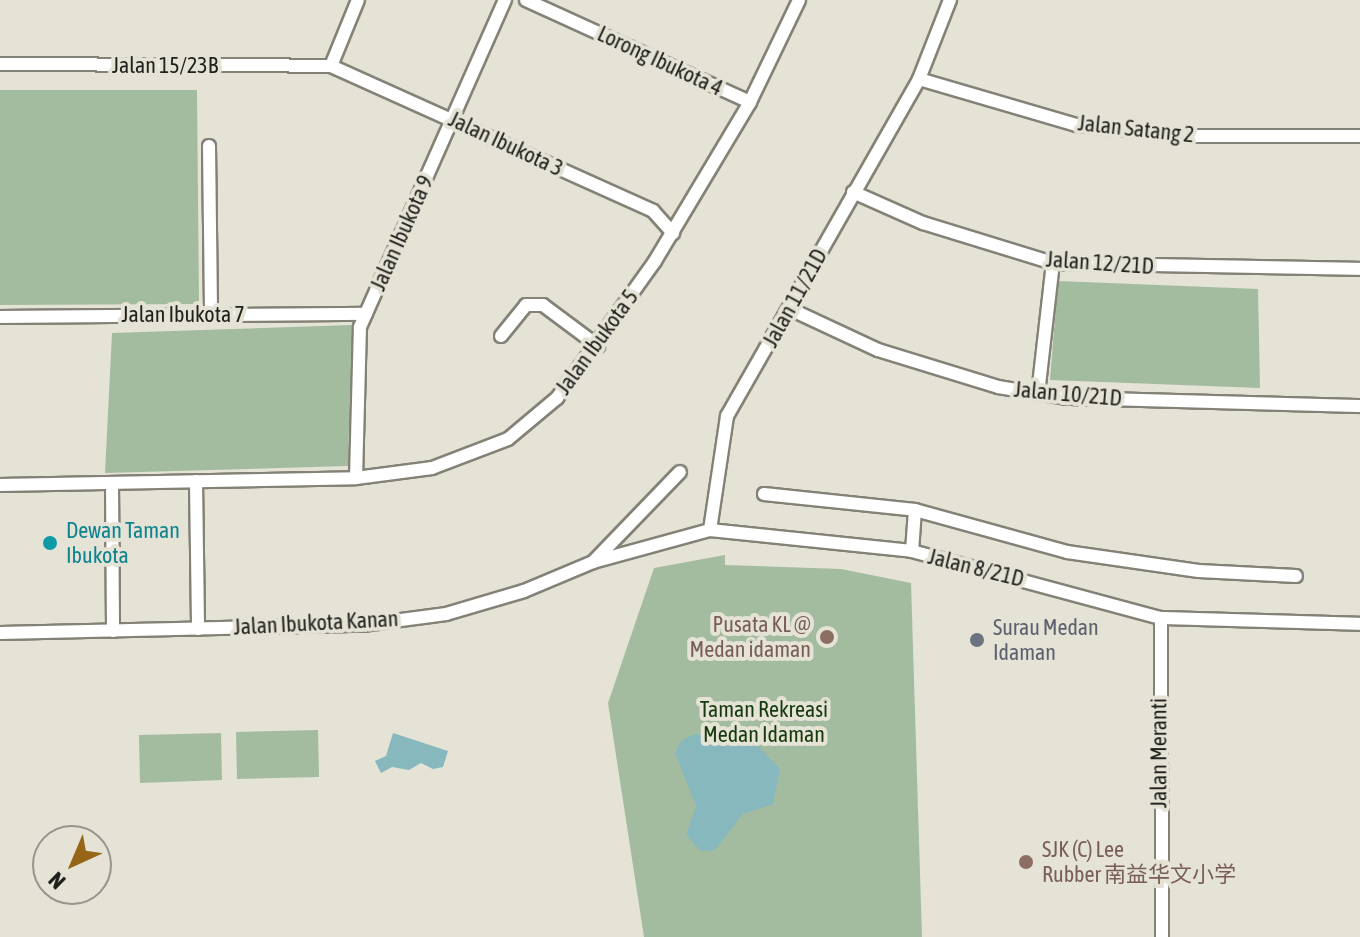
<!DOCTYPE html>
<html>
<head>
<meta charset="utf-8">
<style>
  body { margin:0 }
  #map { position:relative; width:1360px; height:937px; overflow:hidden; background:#e5e2d6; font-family:"Asap Condensed","Noto Sans SC",sans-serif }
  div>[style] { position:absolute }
  .green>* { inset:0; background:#a3bc9f }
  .water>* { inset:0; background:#86b8be }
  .roads { filter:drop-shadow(2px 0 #848277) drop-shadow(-2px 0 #848277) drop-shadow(0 2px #848277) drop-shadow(0 -2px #848277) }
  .minor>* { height:12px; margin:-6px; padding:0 6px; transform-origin:6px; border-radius:6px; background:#fff }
  .dots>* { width:22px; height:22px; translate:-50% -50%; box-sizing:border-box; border:4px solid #e5e2d6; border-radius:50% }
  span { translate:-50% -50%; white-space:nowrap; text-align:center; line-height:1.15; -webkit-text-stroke:8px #e5e2d6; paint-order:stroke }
  .street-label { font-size:22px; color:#201f1b }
  .culture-label { font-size:22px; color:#0d838f }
  .left { translate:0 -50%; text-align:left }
  .education-label { font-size:22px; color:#785e54 }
  .right { translate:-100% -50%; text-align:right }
  .worship-label { font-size:22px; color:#5b616d }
  .park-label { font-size:22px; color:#143a0e }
  .north { position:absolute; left:32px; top:825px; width:80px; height:80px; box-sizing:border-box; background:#e5e2d6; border:2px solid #96948b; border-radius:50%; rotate:224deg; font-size:22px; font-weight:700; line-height:32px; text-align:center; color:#201f1b }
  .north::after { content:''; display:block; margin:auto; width:28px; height:36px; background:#976518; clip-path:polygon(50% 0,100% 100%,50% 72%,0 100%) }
</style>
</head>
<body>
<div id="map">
  <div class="green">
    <i style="clip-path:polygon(0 90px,197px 90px,199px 304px,0 305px)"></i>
    <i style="clip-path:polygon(1058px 281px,1258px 289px,1260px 388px,1050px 380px)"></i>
    <i style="clip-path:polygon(352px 325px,348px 466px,105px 473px,112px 333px)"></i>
    <i style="clip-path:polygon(725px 555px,725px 565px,841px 569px,911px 583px,922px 937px,644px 937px,608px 703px,654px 568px)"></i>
    <i style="clip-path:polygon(318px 730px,319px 777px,237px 779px,236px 732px)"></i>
    <i style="clip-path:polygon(221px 733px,222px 780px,140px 783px,139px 735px)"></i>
  </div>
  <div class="water">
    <i style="clip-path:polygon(393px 733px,448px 751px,443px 767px,433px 769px,421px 763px,409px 770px,392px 767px,381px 773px,375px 761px,386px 756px)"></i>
    <i style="clip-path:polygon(695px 734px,752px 740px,780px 769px,773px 804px,743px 814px,715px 850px,701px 851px,686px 835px,696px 806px,675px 753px,682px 740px)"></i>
  </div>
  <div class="roads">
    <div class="minor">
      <i style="left:526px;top:0;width:246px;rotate:24.5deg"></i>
      <i style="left:0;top:64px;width:331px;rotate:0.3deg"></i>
      <i style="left:331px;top:66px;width:353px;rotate:24.2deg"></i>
      <i style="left:653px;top:211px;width:30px;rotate:48deg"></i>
      <i style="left:331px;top:66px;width:71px;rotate:-67.8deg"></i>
      <i style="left:919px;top:79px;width:164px;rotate:16.3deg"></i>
      <i style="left:1076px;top:125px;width:116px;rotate:5.5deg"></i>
      <i style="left:1191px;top:136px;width:169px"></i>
      <i style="left:209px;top:146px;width:169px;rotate:89.3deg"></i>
      <i style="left:853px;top:192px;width:77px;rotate:23.9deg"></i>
      <i style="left:923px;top:223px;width:136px;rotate:17.1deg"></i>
      <i style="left:1053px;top:263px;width:307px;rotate:1.1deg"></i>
      <i style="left:790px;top:309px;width:97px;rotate:25deg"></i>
      <i style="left:878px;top:350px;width:126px;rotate:17.1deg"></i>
      <i style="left:998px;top:387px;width:70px;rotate:9.1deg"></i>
      <i style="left:1067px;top:398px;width:293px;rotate:1.6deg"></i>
      <i style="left:0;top:317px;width:366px;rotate:-0.5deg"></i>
      <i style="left:501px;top:336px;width:40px;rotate:-51deg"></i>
      <i style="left:526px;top:305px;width:17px"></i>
      <i style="left:543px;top:305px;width:69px;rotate:36.7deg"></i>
      <i style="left:1038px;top:394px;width:132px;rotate:-83.5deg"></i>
      <i style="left:356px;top:478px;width:151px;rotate:-88.5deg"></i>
      <i style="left:360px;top:327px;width:358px;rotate:-66.1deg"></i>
      <i style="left:196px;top:481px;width:148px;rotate:89.2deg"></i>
      <i style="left:112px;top:484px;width:147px;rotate:89.6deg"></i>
      <i style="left:0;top:485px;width:356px;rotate:-1.1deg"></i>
      <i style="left:356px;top:478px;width:77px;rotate:-7.5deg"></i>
      <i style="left:432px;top:468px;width:81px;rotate:-20.9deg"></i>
      <i style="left:508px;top:439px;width:64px;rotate:-39.9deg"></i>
      <i style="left:557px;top:398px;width:168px;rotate:-54.4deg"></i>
      <i style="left:655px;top:261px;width:185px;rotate:-59.1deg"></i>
      <i style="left:750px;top:102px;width:113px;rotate:-64.3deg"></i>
      <i style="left:764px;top:494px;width:152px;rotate:6deg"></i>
      <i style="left:915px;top:510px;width:158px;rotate:15.4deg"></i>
      <i style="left:1067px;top:552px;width:133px;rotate:8.2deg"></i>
      <i style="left:1199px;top:571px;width:97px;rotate:3deg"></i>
      <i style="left:710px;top:530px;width:115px;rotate:-81.5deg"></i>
      <i style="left:727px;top:416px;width:388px;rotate:-60.3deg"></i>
      <i style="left:919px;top:79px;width:85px;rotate:-68.6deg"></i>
      <i style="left:912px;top:551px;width:41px;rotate:-85.8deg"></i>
      <i style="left:593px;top:562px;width:121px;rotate:-15.3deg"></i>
      <i style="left:710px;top:530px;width:203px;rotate:5.9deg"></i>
      <i style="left:912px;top:551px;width:258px;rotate:15.1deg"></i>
      <i style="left:1161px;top:618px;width:199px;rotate:1.7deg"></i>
      <i style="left:1161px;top:618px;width:319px;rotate:89.8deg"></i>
      <i style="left:0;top:633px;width:363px;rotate:-1.3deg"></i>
      <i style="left:363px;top:625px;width:84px;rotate:-7.5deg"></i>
      <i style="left:446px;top:614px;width:81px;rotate:-16.4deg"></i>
      <i style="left:524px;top:591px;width:75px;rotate:-22.8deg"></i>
      <i style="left:593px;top:562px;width:125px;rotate:-46deg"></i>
    </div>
  </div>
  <div class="dots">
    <i style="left:50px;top:543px;background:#0f9aa8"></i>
    <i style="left:827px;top:637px;background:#8d6e63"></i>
    <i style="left:977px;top:640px;background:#6b7280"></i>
    <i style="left:1026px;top:862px;background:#8d6e63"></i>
  </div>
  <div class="street-label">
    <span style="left:660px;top:61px;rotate:25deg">Lorong Ibukota 4</span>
    <span style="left:165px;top:66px">Jalan 15/23B</span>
    <span style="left:1136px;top:129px;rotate:6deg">Jalan Satang 2</span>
    <span style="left:506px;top:144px;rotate:25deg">Jalan Ibukota 3</span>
    <span style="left:402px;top:233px;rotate:-66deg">Jalan Ibukota 9</span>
    <span style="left:1100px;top:263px;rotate:4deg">Jalan 12/21D</span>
    <span style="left:795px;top:298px;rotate:-61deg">Jalan 11/21D</span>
    <span style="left:183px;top:315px">Jalan Ibukota 7</span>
    <span style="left:597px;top:342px;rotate:-54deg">Jalan Ibukota 5</span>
    <span style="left:1068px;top:394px;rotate:5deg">Jalan 10/21D</span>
    <span style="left:976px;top:568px;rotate:14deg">Jalan 8/21D</span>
    <span style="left:316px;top:623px;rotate:-3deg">Jalan Ibukota Kanan</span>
    <span style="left:1159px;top:753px;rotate:-90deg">Jalan Meranti</span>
  </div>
  <div class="culture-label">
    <span class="left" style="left:66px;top:543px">Dewan Taman<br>Ibukota</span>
  </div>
  <div class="education-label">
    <span class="right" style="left:811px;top:637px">Pusata KL @<br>Medan idaman</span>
    <span class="left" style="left:1042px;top:862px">SJK (C) Lee<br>Rubber 南益华文小学</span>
  </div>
  <div class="worship-label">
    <span class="left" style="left:993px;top:640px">Surau Medan<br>Idaman</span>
  </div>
  <div class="park-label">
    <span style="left:764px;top:722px">Taman Rekreasi<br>Medan Idaman</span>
  </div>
  <div class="north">N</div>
</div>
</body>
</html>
